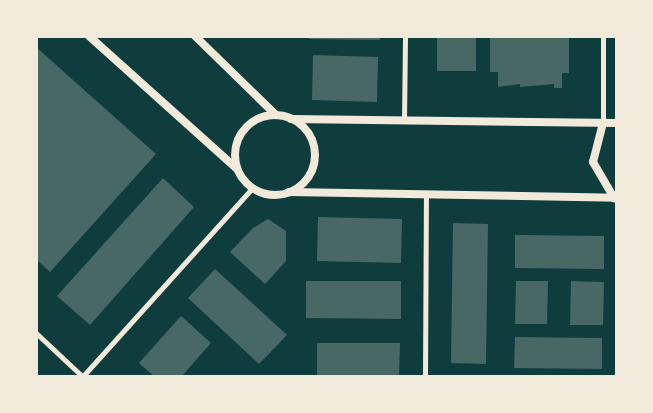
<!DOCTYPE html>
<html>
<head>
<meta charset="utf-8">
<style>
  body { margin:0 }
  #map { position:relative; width:653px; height:413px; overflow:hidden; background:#0f3d3e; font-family:"Varela Round",sans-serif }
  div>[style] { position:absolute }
  .building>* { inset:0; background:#486865 }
  .minor>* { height:5px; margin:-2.5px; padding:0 2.5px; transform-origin:2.5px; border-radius:2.5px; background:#f1e9da }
  .tertiary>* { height:8px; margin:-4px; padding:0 4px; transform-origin:4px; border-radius:4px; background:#f1e9da }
  .tertiary>.ring { margin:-4px; padding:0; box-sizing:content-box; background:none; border:8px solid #f1e9da; border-radius:50% }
  span { translate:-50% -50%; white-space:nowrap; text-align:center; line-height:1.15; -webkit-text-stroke:4px #f1e9da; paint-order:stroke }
  .frame { position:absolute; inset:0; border:38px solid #f1e9da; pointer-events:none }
</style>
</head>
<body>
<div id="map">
  <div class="building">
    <i style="clip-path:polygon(309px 36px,380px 36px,380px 40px,309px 39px)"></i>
    <i style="clip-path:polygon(437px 36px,476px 36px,476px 71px,437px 71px)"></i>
    <i style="clip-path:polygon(490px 36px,569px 36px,569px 73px,562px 73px,562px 88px,554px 88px,554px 84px,520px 87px,520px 84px,498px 87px,498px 72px,490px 72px)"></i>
    <i style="clip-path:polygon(36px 47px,156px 154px,50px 272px,36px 259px)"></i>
    <i style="clip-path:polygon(313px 55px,378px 57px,377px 102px,312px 100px)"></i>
    <i style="clip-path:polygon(163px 178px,194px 207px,90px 325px,57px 296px)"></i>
    <i style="clip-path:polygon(318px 217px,402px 219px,401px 263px,317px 261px)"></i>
    <i style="clip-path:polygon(268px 219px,286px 231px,286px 261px,265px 284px,230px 252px,253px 228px)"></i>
    <i style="clip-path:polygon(453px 223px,488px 224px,486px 364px,451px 363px)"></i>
    <i style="clip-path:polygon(515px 235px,604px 236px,604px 269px,515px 268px)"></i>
    <i style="clip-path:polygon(215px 269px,287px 335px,259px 364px,188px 298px)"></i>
    <i style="clip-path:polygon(306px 281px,401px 281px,401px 319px,306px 318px)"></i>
    <i style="clip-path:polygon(516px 281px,548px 281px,547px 324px,515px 324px)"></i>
    <i style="clip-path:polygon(571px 281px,604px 282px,603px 325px,570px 325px)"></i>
    <i style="clip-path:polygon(181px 316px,211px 343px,181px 377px,155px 377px,139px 363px)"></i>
    <i style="clip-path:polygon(515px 337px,602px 338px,602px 369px,514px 368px)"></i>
    <i style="clip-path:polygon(317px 343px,400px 343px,399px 377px,317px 377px)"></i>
  </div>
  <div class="minor">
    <i style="left:404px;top:120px;width:84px;rotate:-89.3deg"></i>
    <i style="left:603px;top:123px;width:87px;rotate:-90deg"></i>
    <i style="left:36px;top:333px;width:64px;rotate:43.1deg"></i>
    <i style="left:83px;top:376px;width:253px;rotate:-48deg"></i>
    <i style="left:425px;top:377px;width:183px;rotate:-89.7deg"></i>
  </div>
  <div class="tertiary">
    <i style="left:89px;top:36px;width:199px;rotate:41.9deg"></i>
    <i style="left:195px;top:36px;width:113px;rotate:44.3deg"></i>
    <i class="ring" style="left:235px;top:115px;width:72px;height:72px"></i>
    <i style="left:291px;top:119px;width:326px;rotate:0.7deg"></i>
    <i style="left:603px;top:123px;width:40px;rotate:104.4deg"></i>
    <i style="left:593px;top:162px;width:42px;rotate:59.7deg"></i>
    <i style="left:289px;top:192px;width:328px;rotate:1deg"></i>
  </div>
  <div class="frame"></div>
</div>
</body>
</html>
